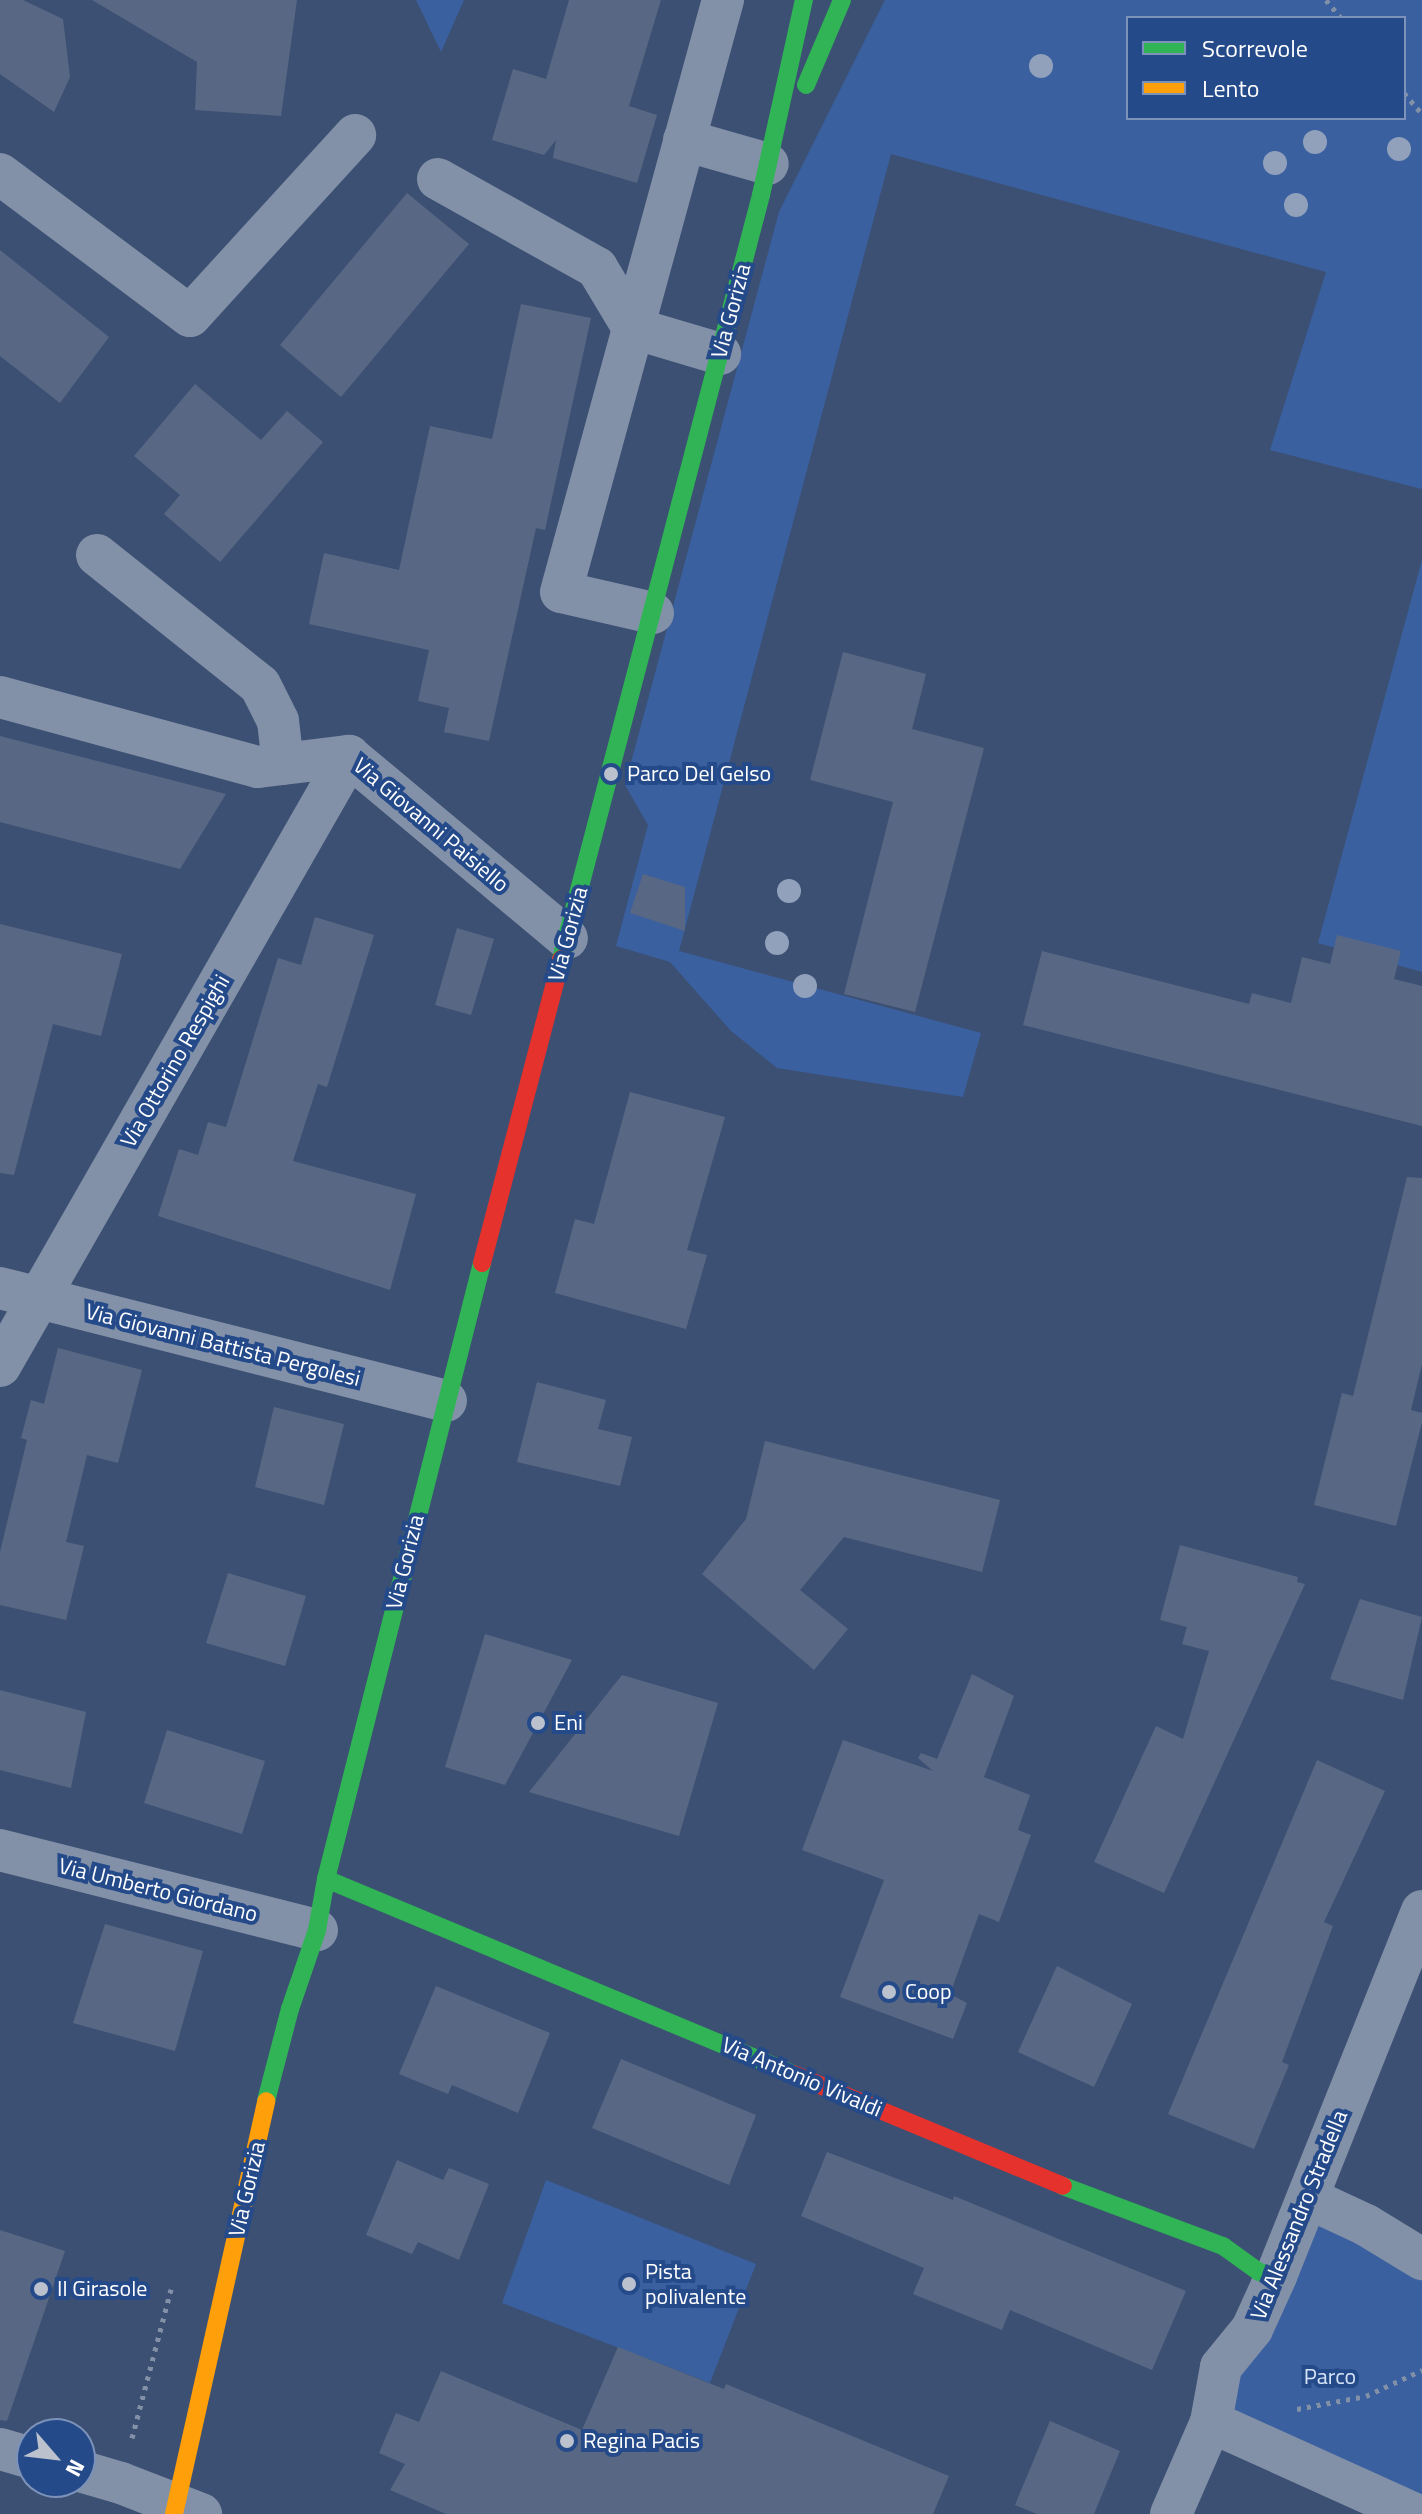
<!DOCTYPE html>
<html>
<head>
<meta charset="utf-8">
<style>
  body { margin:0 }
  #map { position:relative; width:1422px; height:2514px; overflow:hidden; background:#3c5073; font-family:"Titillium Web",sans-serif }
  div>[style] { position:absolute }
  .green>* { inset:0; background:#3a609f }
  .building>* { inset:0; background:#586884 }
  .path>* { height:5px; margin-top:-2.5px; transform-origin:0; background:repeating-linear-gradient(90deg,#8391a8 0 4px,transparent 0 10px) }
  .street>* { height:42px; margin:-21px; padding:0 21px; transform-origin:21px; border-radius:21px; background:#8391a8 }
  .fast>* { height:18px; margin:-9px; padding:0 9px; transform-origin:9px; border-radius:9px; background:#30b455 }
  .slow>* { height:18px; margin:-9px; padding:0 9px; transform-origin:9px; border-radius:9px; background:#ff9f0a }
  .jam>* { height:18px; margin:-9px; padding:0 9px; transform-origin:9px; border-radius:9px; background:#e5322d }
  .trees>* { width:24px; height:24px; margin:-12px; border-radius:50%; background:#91a1bc }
  .dots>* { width:22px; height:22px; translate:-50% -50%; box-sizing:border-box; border:4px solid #254a8a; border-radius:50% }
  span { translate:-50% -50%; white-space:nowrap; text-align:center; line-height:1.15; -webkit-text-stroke:8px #254a8a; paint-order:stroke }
  .street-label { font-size:22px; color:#fff }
  .poi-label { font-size:22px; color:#fff }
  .left { translate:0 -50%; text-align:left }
  .park-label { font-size:22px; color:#d6e3f7 }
  .legend { position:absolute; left:1126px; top:16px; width:280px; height:104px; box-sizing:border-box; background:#254a8a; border:2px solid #7c92b9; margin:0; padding:10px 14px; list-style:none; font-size:24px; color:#fff }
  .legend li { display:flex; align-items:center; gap:16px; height:40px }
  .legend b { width:40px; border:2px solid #7c92b9 }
  .north { position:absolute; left:16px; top:2418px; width:80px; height:80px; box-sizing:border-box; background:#254a8a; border:2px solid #7c92b9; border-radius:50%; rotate:118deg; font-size:22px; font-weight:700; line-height:32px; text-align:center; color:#fff }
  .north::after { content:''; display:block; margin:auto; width:28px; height:36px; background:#bbc2ce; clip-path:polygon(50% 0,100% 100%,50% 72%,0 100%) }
</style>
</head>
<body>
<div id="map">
  <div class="green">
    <i style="clip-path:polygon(416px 0,464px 0,441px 52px)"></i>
    <i style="clip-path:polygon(evenodd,885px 0,1422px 0,1422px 489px,1270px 450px,1326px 272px,891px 154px,679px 951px,981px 1033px,963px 1097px,777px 1068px,731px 1031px,670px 962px,616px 946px,648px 825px,625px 785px,779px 212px,885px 0,1128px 18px,1404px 18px,1404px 118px,1128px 118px,1128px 18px)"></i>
    <i style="clip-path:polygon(1422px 560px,1422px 972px,1318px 943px)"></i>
    <i style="clip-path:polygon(546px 2180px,756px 2264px,710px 2383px,502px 2303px)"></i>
    <i style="clip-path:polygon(1308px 2198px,1422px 2259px,1422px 2514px,1260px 2444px,1214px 2394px)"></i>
  </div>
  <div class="building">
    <i style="clip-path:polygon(0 0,23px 0,63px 19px,70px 77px,54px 112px,0 74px)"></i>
    <i style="clip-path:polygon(92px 0,297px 0,281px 116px,195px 110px,197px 62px)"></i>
    <i style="clip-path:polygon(569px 0,661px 0,629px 106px,657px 115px,637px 183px,553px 158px,556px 140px,544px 155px,492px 140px,513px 69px,546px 79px)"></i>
    <i style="clip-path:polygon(407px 193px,469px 244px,341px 397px,280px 345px)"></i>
    <i style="clip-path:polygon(0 250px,109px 337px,60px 403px,0 356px)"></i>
    <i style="clip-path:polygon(521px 304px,591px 318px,545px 530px,536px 528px,489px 741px,444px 732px,449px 708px,418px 701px,429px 650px,309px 624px,324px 553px,399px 570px,430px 426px,492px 439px)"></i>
    <i style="clip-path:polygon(195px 384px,261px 440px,287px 411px,323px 442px,220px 562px,164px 514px,180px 495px,134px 456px)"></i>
    <i style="clip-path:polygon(843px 652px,926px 674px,912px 729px,984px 748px,915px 1012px,844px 994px,893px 802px,810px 780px)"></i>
    <i style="clip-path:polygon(0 736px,226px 794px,180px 869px,0 822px)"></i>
    <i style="clip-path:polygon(643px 874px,685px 887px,685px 931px,630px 913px)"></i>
    <i style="clip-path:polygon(315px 917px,374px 935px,327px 1087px,318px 1084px,293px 1161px,416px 1194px,390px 1290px,158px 1216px,179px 1149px,198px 1155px,208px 1122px,226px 1127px,278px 958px,301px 965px)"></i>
    <i style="clip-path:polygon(0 924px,122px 954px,101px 1036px,53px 1024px,14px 1175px,0 1173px)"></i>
    <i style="clip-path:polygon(457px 928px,494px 939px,471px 1015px,435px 1005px)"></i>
    <i style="clip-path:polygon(1337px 935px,1401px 951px,1394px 979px,1422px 986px,1422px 1126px,1023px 1025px,1042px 951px,1249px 1004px,1252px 993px,1291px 1003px,1302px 957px,1330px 964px)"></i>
    <i style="clip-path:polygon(630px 1092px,725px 1117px,687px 1250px,707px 1255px,686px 1329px,555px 1293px,575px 1219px,594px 1224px)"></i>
    <i style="clip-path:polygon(1407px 1177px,1422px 1178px,1422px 1364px,1411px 1410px,1422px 1413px,1422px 1422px,1396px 1526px,1314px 1505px,1342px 1393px,1353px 1396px)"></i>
    <i style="clip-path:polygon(58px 1348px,142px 1370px,118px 1463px,87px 1455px,66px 1542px,84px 1546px,66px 1620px,0 1605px,0 1552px,27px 1440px,21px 1438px,31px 1400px,44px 1404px)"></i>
    <i style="clip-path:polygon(537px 1382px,606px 1400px,598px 1429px,632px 1437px,620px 1486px,517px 1462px)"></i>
    <i style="clip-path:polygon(274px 1407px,344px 1424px,324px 1505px,255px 1487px)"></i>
    <i style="clip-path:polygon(765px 1441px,1000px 1500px,982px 1572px,844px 1537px,800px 1590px,848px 1629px,814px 1670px,702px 1574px,746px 1519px)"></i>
    <i style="clip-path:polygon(1180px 1545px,1298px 1577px,1297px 1582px,1305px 1584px,1164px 1893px,1094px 1862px,1156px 1726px,1183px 1739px,1209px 1651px,1182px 1644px,1187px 1627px,1160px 1620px)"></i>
    <i style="clip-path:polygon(228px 1573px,306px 1596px,285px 1666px,206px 1643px)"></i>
    <i style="clip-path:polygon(1360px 1599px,1422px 1617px,1403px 1700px,1330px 1679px)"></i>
    <i style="clip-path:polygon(485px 1634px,572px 1660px,505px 1785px,445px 1767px)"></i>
    <i style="clip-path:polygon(972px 1674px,1014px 1696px,984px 1777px,1030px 1795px,1018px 1830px,1031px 1835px,999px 1922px,979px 1914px,950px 1994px,967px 2003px,953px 2039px,840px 1997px,884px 1880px,802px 1850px,843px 1740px,933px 1771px,918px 1758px,921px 1753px,937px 1759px)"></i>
    <i style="clip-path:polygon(622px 1675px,718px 1703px,679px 1836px,529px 1792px)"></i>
    <i style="clip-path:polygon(0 1690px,86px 1712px,71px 1788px,0 1770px)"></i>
    <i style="clip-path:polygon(167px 1730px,265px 1761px,242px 1834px,144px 1803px)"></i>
    <i style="clip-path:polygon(1317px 1760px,1385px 1791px,1324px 1922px,1333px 1926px,1282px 2062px,1289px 2065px,1254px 2149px,1168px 2114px)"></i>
    <i style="clip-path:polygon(105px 1924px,203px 1951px,175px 2051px,73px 2023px)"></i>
    <i style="clip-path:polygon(1057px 1966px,1132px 2004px,1094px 2087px,1018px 2052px)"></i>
    <i style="clip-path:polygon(436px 1986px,550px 2033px,518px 2113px,452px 2085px,448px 2094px,399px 2074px)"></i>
    <i style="clip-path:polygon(621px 2059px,756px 2115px,729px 2185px,592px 2128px)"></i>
    <i style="clip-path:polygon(827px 2152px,953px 2200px,954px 2196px,1186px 2291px,1152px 2370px,1010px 2310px,1002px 2330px,913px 2294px,924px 2268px,801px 2216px)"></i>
    <i style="clip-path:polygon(397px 2160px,443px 2180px,449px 2168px,489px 2184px,459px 2260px,418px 2242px,412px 2254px,366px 2235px)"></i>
    <i style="clip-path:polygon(0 2230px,65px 2251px,7px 2421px,0 2420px)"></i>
    <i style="clip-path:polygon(618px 2347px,724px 2389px,726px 2384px,949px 2476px,933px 2514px,446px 2514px,390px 2490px,405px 2464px,379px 2453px,396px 2413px,419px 2422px,441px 2371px,582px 2430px)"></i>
    <i style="clip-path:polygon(1050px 2421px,1120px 2451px,1094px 2514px,1037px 2514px,1015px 2505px)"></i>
  </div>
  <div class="path">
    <i style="left:1326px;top:0;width:23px;rotate:50deg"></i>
    <i style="left:1404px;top:93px;width:28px;rotate:49deg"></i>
    <i style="left:1297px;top:2409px;width:70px;rotate:-10.7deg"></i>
    <i style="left:1366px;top:2396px;width:62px;rotate:-24.9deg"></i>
    <i style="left:132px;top:2438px;width:154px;rotate:-75.3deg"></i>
  </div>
  <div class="street">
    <i style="left:684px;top:140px;width:87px;rotate:15.9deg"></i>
    <i style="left:0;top:174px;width:237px;rotate:36.8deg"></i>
    <i style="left:190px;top:316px;width:245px;rotate:-47.6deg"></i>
    <i style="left:438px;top:179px;width:182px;rotate:29.2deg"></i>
    <i style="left:597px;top:268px;width:70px;rotate:59deg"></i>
    <i style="left:633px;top:328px;width:91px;rotate:16.6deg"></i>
    <i style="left:97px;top:555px;width:208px;rotate:38.6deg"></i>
    <i style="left:260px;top:685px;width:40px;rotate:63.4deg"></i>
    <i style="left:278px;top:721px;width:43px;rotate:83.4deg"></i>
    <i style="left:653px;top:613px;width:94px;rotate:-167.1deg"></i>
    <i style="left:561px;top:592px;width:614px;rotate:-74.7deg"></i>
    <i style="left:0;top:697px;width:267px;rotate:15.2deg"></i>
    <i style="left:258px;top:767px;width:92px;rotate:-6.9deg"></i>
    <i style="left:349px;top:756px;width:284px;rotate:39.9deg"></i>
    <i style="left:0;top:1288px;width:460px;rotate:14.2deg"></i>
    <i style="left:0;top:1366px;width:703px;rotate:-60.22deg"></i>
    <i style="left:0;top:1850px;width:327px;rotate:14.2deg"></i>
    <i style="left:1308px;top:2198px;width:64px;rotate:25deg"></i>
    <i style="left:1366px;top:2225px;width:66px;rotate:31.3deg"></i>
    <i style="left:1211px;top:2422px;width:224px;rotate:24.3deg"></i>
    <i style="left:0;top:2449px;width:33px;rotate:16deg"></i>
    <i style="left:80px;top:2471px;width:43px;rotate:16.3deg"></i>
    <i style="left:121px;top:2483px;width:86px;rotate:21.2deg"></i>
    <i style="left:1171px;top:2514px;width:100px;rotate:-66.5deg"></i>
    <i style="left:1211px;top:2422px;width:56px;rotate:-79.7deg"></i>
    <i style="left:1221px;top:2367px;width:49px;rotate:-50.8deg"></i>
    <i style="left:1252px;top:2329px;width:58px;rotate:-65.6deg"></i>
    <i style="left:1276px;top:2276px;width:393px;rotate:-68.2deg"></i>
  </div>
  <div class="fast">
    <i style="left:806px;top:85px;width:92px;rotate:-67deg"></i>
    <i style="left:561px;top:959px;width:790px;rotate:-75.33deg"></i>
    <i style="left:761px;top:195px;width:200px;rotate:-77.6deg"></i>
    <i style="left:326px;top:1879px;width:506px;rotate:22.66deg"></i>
    <i style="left:266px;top:2101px;width:95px;rotate:-75.4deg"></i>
    <i style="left:290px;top:2009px;width:83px;rotate:-71.1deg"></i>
    <i style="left:317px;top:1930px;width:52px;rotate:-80deg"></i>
    <i style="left:326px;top:1879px;width:635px;rotate:-75.79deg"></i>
    <i style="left:1063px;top:2186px;width:171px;rotate:20.6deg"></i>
    <i style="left:1223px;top:2246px;width:44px;rotate:35.8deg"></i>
    <i style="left:1259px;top:2272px;width:17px;rotate:13deg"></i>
  </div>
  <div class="slow">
    <i style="left:174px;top:2514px;width:423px;rotate:-77.4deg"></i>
  </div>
  <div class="jam">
    <i style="left:482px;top:1263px;width:314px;rotate:-75.4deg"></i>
    <i style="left:793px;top:2074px;width:292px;rotate:22.5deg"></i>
  </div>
  <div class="trees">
    <i style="left:1041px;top:66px"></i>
    <i style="left:1315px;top:142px"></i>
    <i style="left:1399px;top:149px"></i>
    <i style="left:1275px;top:163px"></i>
    <i style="left:1296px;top:205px"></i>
    <i style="left:789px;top:891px"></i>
    <i style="left:777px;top:943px"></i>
    <i style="left:805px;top:986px"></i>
  </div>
  <div class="dots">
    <i style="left:611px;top:774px;background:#bbc2ce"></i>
    <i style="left:538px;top:1723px;background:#bbc2ce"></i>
    <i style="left:889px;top:1992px;background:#bbc2ce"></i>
    <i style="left:629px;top:2284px;background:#bbc2ce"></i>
    <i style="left:41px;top:2289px;background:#bbc2ce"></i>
    <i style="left:567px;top:2441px;background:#bbc2ce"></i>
  </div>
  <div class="street-label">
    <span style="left:731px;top:311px;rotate:-75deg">Via Gorizia</span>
    <span style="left:431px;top:825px;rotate:40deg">Via Giovanni Paisiello</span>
    <span style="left:568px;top:934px;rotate:-75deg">Via Gorizia</span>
    <span style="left:175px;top:1061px;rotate:-60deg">Via Ottorino Respighi</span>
    <span style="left:223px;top:1345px;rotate:14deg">Via Giovanni Battista Pergolesi</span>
    <span style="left:405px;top:1562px;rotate:-76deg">Via Gorizia</span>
    <span style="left:158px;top:1890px;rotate:14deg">Via Umberto Giordano</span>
    <span style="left:802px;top:2077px;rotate:23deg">Via Antonio Vivaldi</span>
    <span style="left:247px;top:2189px;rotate:-77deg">Via Gorizia</span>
    <span style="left:1299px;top:2215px;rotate:-68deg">Via Alessandro Stradella</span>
  </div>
  <div class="poi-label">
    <span class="left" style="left:627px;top:774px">Parco Del Gelso</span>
    <span class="left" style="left:554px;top:1723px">Eni</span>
    <span class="left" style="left:905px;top:1992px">Coop</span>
    <span class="left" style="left:645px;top:2284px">Pista<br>polivalente</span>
    <span class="left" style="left:57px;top:2289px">Il Girasole</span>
    <span class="left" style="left:583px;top:2441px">Regina Pacis</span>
  </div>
  <div class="park-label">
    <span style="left:1330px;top:2377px">Parco</span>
  </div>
  <ul class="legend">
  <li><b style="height:10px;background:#30b455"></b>Scorrevole</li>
  <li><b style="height:10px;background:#ff9f0a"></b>Lento</li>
  </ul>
  <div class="north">N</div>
</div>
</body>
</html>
